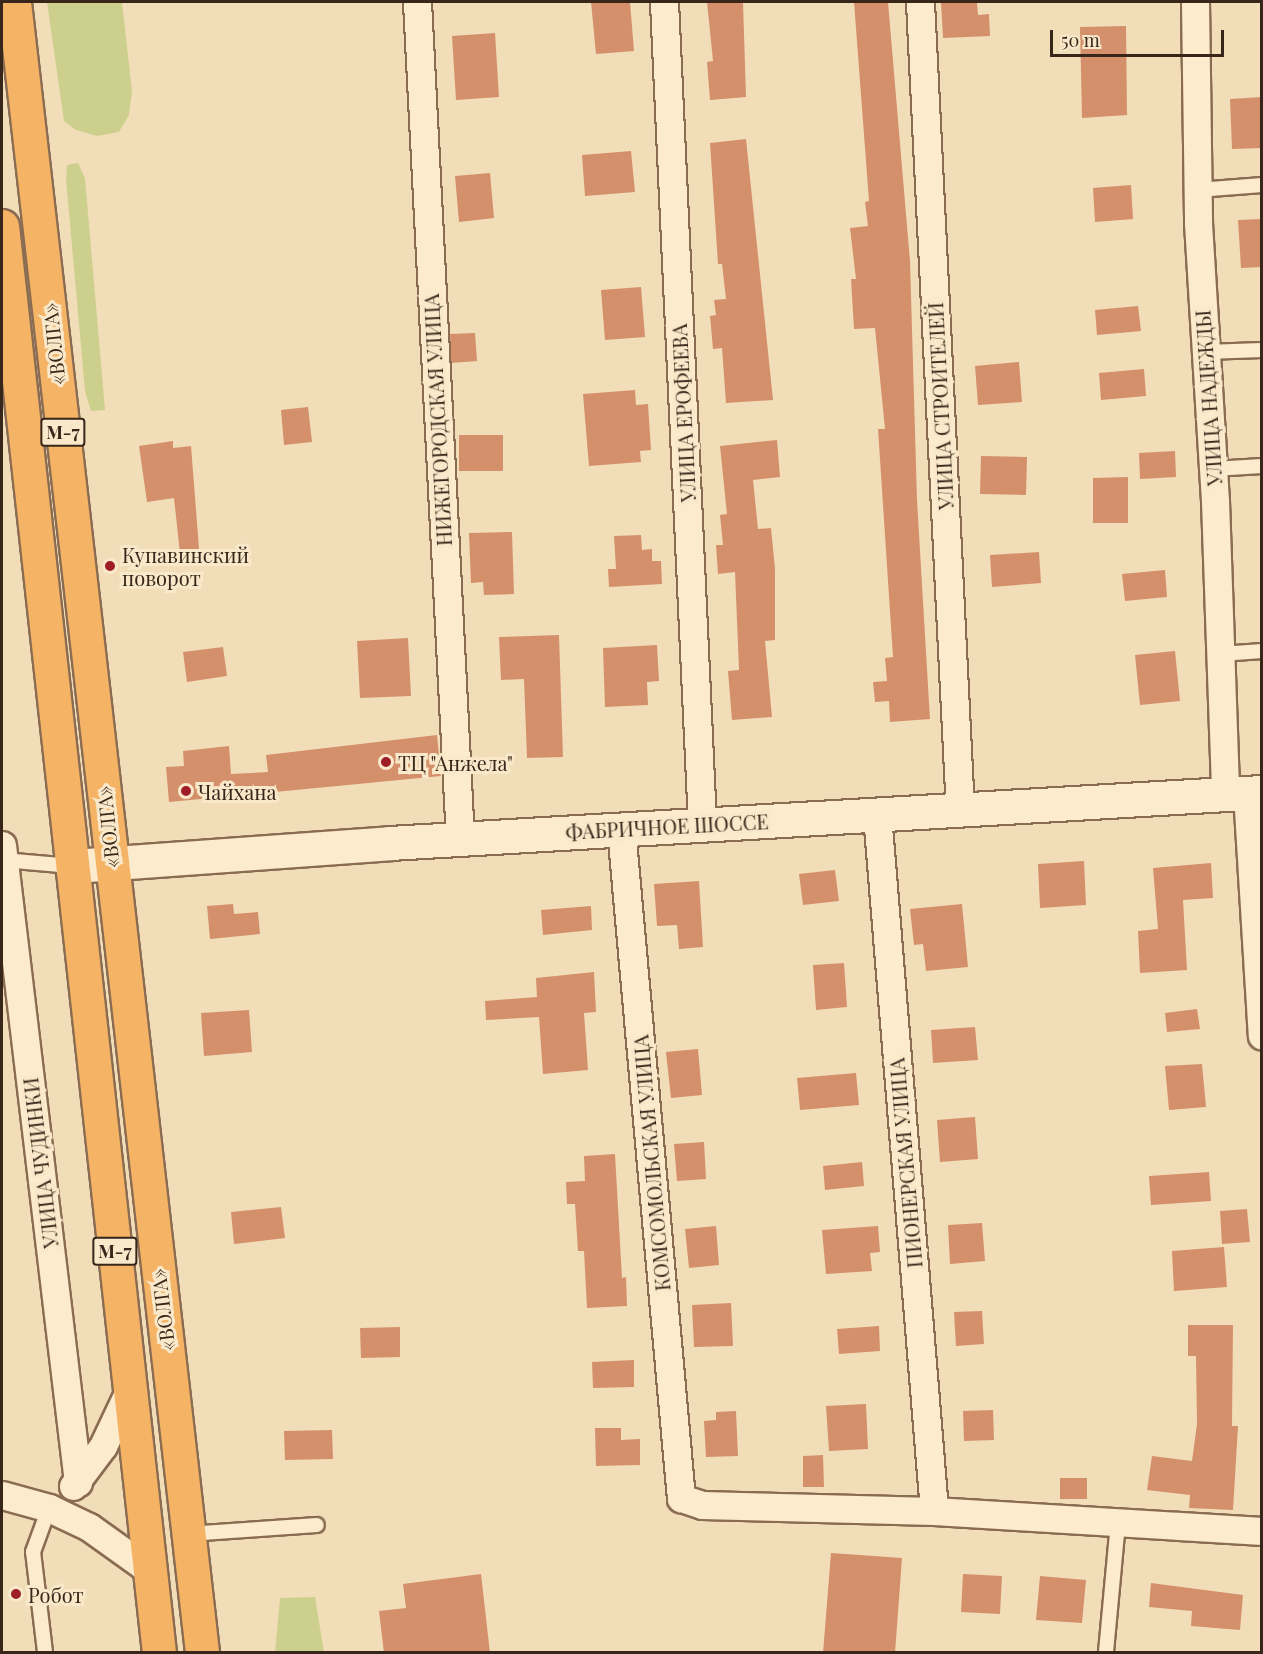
<!DOCTYPE html>
<html>
<head>
<meta charset="utf-8">
<style>
  body { margin:0 }
  #map { position:relative; width:1263px; height:1654px; overflow:hidden; background:#f2ddb9; font-family:"Playfair Display",serif }
  div>[style] { position:absolute }
  .green>* { inset:0; background:#cdd08d }
  .building>* { inset:0; background:#d4906b }
  .roads { filter:drop-shadow(2px 0 #8a6c52) drop-shadow(-2px 0 #8a6c52) drop-shadow(0 2px #8a6c52) drop-shadow(0 -2px #8a6c52) }
  .service>* { height:14px; margin:-7px; padding:0 7px; transform-origin:7px; border-radius:7px; background:#fcebcd }
  .minor>* { height:27px; margin:-13.5px; padding:0 13.5px; transform-origin:13.5px; border-radius:13.5px; background:#fcebcd }
  .secondary>* { height:33px; margin:-16.5px; padding:0 16.5px; transform-origin:16.5px; border-radius:16.5px; background:#fcebcd }
  .trunk>* { height:33px; margin:-16.5px; padding:0 16.5px; transform-origin:16.5px; border-radius:16.5px; background:#f4b365 }
  .dots>* { width:16px; height:16px; translate:-50% -50%; box-sizing:border-box; border:3px solid #f9e8c9; border-radius:50% }
  span { translate:-50% -50%; white-space:nowrap; text-align:center; line-height:1.15; -webkit-text-stroke:6px #f9e8c9; paint-order:stroke }
  .shield-label span { padding:2px 4px; background:#f9e8c9; border:2px solid; border-radius:4px; -webkit-text-stroke-width:0 }
  .shield-label { font-size:18px; color:#372619; font-weight:700 }
  .street-label { font-size:20px; color:#372619 }
  .poi-label { font-size:20px; color:#372619 }
  .left { translate:0 -50%; text-align:left }
  .frame { position:absolute; inset:0; border:3px solid #372619; pointer-events:none }
  .scale { position:absolute; left:1050px; top:30px; width:174px; height:27px; box-sizing:border-box; border:3px solid #372619; border-top:0; padding-left:8px; font-size:18px; line-height:21px; white-space:nowrap; color:#372619; -webkit-text-stroke:4px #f9e8c9; paint-order:stroke }
</style>
</head>
<body>
<div id="map">
  <div class="green">
    <i style="clip-path:polygon(47px 2px,122px 2px,132px 91px,129px 115px,119px 132px,97px 136px,76px 130px,64px 121px)"></i>
    <i style="clip-path:polygon(78px 163px,85px 178px,105px 410px,91px 411px,85px 391px,66px 179px,67px 165px)"></i>
    <i style="clip-path:polygon(315px 1597px,324px 1652px,275px 1652px,280px 1598px)"></i>
  </div>
  <div class="building">
    <i style="clip-path:polygon(591px 2px,630px 2px,634px 51px,596px 54px)"></i>
    <i style="clip-path:polygon(707px 2px,743px 2px,746px 97px,710px 100px,707px 62px,713px 61px)"></i>
    <i style="clip-path:polygon(854px 2px,888px 2px,910px 261px,917px 500px,930px 719px,890px 722px,889px 701px,875px 702px,873px 682px,887px 681px,885px 658px,893px 657px,878px 429px,885px 429px,875px 328px,854px 329px,851px 279px,856px 279px,850px 228px,868px 226px,865px 202px,869px 201px)"></i>
    <i style="clip-path:polygon(977px 2px,978px 15px,989px 14px,990px 36px,943px 38px,941px 3px)"></i>
    <i style="clip-path:polygon(1126px 26px,1127px 115px,1082px 118px,1080px 27px)"></i>
    <i style="clip-path:polygon(495px 33px,499px 97px,456px 100px,452px 36px)"></i>
    <i style="clip-path:polygon(1262px 97px,1262px 148px,1232px 149px,1230px 99px)"></i>
    <i style="clip-path:polygon(746px 139px,773px 400px,726px 403px,722px 348px,713px 349px,710px 316px,716px 315px,714px 300px,726px 299px,722px 264px,718px 264px,710px 143px)"></i>
    <i style="clip-path:polygon(631px 151px,635px 192px,585px 196px,582px 155px)"></i>
    <i style="clip-path:polygon(490px 173px,494px 218px,459px 222px,455px 176px)"></i>
    <i style="clip-path:polygon(1131px 185px,1133px 219px,1095px 222px,1093px 188px)"></i>
    <i style="clip-path:polygon(1262px 219px,1262px 267px,1241px 268px,1238px 220px)"></i>
    <i style="clip-path:polygon(641px 287px,645px 337px,605px 340px,601px 290px)"></i>
    <i style="clip-path:polygon(1138px 306px,1141px 331px,1097px 335px,1095px 310px)"></i>
    <i style="clip-path:polygon(475px 333px,477px 361px,451px 363px,450px 334px)"></i>
    <i style="clip-path:polygon(1019px 362px,1022px 402px,978px 405px,975px 366px)"></i>
    <i style="clip-path:polygon(1144px 369px,1146px 396px,1101px 400px,1099px 373px)"></i>
    <i style="clip-path:polygon(635px 390px,636px 405px,648px 404px,651px 450px,640px 451px,641px 462px,589px 466px,583px 394px)"></i>
    <i style="clip-path:polygon(308px 407px,312px 442px,284px 445px,281px 410px)"></i>
    <i style="clip-path:polygon(459px 435px,503px 435px,503px 471px,459px 471px)"></i>
    <i style="clip-path:polygon(777px 440px,780px 477px,753px 480px,758px 529px,771px 528px,775px 569px,775px 640px,765px 641px,772px 717px,732px 720px,728px 671px,739px 670px,735px 572px,718px 574px,716px 545px,723px 545px,720px 515px,727px 514px,720px 446px)"></i>
    <i style="clip-path:polygon(173px 441px,173px 448px,191px 446px,200px 561px,181px 563px,174px 498px,147px 502px,139px 446px)"></i>
    <i style="clip-path:polygon(1175px 451px,1176px 477px,1140px 479px,1139px 453px)"></i>
    <i style="clip-path:polygon(981px 456px,1027px 457px,1026px 495px,980px 494px)"></i>
    <i style="clip-path:polygon(1128px 477px,1128px 523px,1093px 523px,1093px 478px)"></i>
    <i style="clip-path:polygon(512px 532px,514px 594px,484px 595px,483px 582px,471px 583px,469px 533px)"></i>
    <i style="clip-path:polygon(641px 535px,642px 550px,652px 549px,652px 561px,661px 561px,662px 584px,609px 587px,608px 569px,616px 569px,614px 536px)"></i>
    <i style="clip-path:polygon(1039px 552px,1041px 583px,992px 587px,990px 555px)"></i>
    <i style="clip-path:polygon(1165px 570px,1167px 597px,1125px 601px,1122px 574px)"></i>
    <i style="clip-path:polygon(559px 635px,563px 757px,527px 758px,524px 679px,501px 680px,499px 637px)"></i>
    <i style="clip-path:polygon(408px 638px,411px 696px,360px 698px,357px 641px)"></i>
    <i style="clip-path:polygon(657px 645px,659px 681px,647px 682px,648px 705px,605px 707px,603px 648px)"></i>
    <i style="clip-path:polygon(223px 647px,227px 676px,187px 682px,183px 652px)"></i>
    <i style="clip-path:polygon(1175px 651px,1180px 701px,1140px 705px,1135px 655px)"></i>
    <i style="clip-path:polygon(437px 735px,441px 776px,169px 802px,166px 767px,184px 766px,183px 751px,229px 746px,231px 774px,268px 772px,266px 755px)"></i>
    <i style="clip-path:polygon(1084px 861px,1086px 905px,1040px 908px,1038px 864px)"></i>
    <i style="clip-path:polygon(1211px 863px,1213px 898px,1183px 900px,1187px 970px,1140px 973px,1138px 931px,1158px 929px,1153px 868px)"></i>
    <i style="clip-path:polygon(835px 870px,839px 901px,803px 905px,799px 874px)"></i>
    <i style="clip-path:polygon(699px 881px,703px 947px,679px 949px,677px 925px,657px 926px,654px 884px)"></i>
    <i style="clip-path:polygon(233px 904px,234px 914px,258px 912px,260px 934px,210px 939px,207px 906px)"></i>
    <i style="clip-path:polygon(962px 904px,968px 967px,926px 971px,923px 944px,914px 945px,910px 909px)"></i>
    <i style="clip-path:polygon(591px 906px,592px 930px,543px 935px,541px 910px)"></i>
    <i style="clip-path:polygon(844px 963px,847px 1007px,816px 1010px,813px 965px)"></i>
    <i style="clip-path:polygon(594px 972px,596px 1012px,584px 1013px,588px 1070px,543px 1074px,539px 1017px,486px 1020px,485px 1001px,537px 997px,536px 978px)"></i>
    <i style="clip-path:polygon(1197px 1009px,1200px 1029px,1167px 1032px,1165px 1013px)"></i>
    <i style="clip-path:polygon(249px 1010px,252px 1052px,204px 1056px,201px 1013px)"></i>
    <i style="clip-path:polygon(975px 1027px,978px 1060px,933px 1063px,931px 1030px)"></i>
    <i style="clip-path:polygon(698px 1049px,702px 1095px,671px 1098px,666px 1052px)"></i>
    <i style="clip-path:polygon(1202px 1064px,1206px 1107px,1169px 1110px,1165px 1066px)"></i>
    <i style="clip-path:polygon(856px 1073px,859px 1105px,800px 1110px,797px 1078px)"></i>
    <i style="clip-path:polygon(975px 1117px,978px 1159px,940px 1162px,937px 1120px)"></i>
    <i style="clip-path:polygon(704px 1142px,706px 1179px,677px 1181px,674px 1144px)"></i>
    <i style="clip-path:polygon(615px 1154px,622px 1278px,626px 1277px,627px 1306px,587px 1308px,584px 1251px,578px 1251px,575px 1204px,567px 1204px,566px 1182px,585px 1181px,584px 1156px)"></i>
    <i style="clip-path:polygon(862px 1162px,864px 1186px,825px 1190px,823px 1166px)"></i>
    <i style="clip-path:polygon(1209px 1172px,1211px 1201px,1151px 1205px,1149px 1176px)"></i>
    <i style="clip-path:polygon(281px 1207px,285px 1238px,234px 1244px,231px 1212px)"></i>
    <i style="clip-path:polygon(1247px 1209px,1250px 1242px,1222px 1244px,1220px 1211px)"></i>
    <i style="clip-path:polygon(982px 1223px,985px 1261px,950px 1264px,948px 1225px)"></i>
    <i style="clip-path:polygon(716px 1226px,719px 1265px,689px 1268px,685px 1229px)"></i>
    <i style="clip-path:polygon(878px 1226px,880px 1252px,870px 1253px,872px 1271px,826px 1274px,822px 1230px)"></i>
    <i style="clip-path:polygon(1224px 1247px,1227px 1287px,1174px 1291px,1172px 1251px)"></i>
    <i style="clip-path:polygon(731px 1303px,733px 1346px,694px 1347px,692px 1305px)"></i>
    <i style="clip-path:polygon(982px 1311px,984px 1344px,956px 1346px,954px 1312px)"></i>
    <i style="clip-path:polygon(1188px 1325px,1233px 1325px,1232px 1426px,1238px 1426px,1233px 1510px,1189px 1508px,1190px 1495px,1147px 1490px,1152px 1456px,1192px 1461px,1197px 1424px,1196px 1356px,1188px 1356px)"></i>
    <i style="clip-path:polygon(879px 1326px,880px 1351px,839px 1354px,837px 1329px)"></i>
    <i style="clip-path:polygon(400px 1327px,400px 1357px,361px 1358px,360px 1328px)"></i>
    <i style="clip-path:polygon(634px 1360px,634px 1387px,593px 1388px,592px 1362px)"></i>
    <i style="clip-path:polygon(866px 1404px,868px 1449px,829px 1451px,826px 1406px)"></i>
    <i style="clip-path:polygon(993px 1410px,994px 1440px,964px 1441px,963px 1411px)"></i>
    <i style="clip-path:polygon(736px 1411px,738px 1456px,706px 1457px,704px 1421px,716px 1420px,716px 1412px)"></i>
    <i style="clip-path:polygon(595px 1428px,621px 1428px,621px 1440px,640px 1439px,640px 1465px,596px 1466px)"></i>
    <i style="clip-path:polygon(332px 1430px,333px 1459px,285px 1460px,284px 1431px)"></i>
    <i style="clip-path:polygon(823px 1455px,824px 1487px,803px 1487px,803px 1456px)"></i>
    <i style="clip-path:polygon(1060px 1478px,1087px 1478px,1087px 1499px,1060px 1499px)"></i>
    <i style="clip-path:polygon(831px 1553px,902px 1558px,895px 1653px,823px 1653px)"></i>
    <i style="clip-path:polygon(481px 1574px,490px 1653px,384px 1653px,379px 1611px,406px 1608px,403px 1584px)"></i>
    <i style="clip-path:polygon(963px 1574px,1002px 1576px,1000px 1614px,961px 1612px)"></i>
    <i style="clip-path:polygon(1040px 1576px,1086px 1580px,1082px 1623px,1036px 1620px)"></i>
    <i style="clip-path:polygon(1151px 1583px,1243px 1595px,1240px 1630px,1191px 1626px,1192px 1611px,1149px 1607px)"></i>
  </div>
  <div class="roads">
    <div class="service">
      <i style="left:1198px;top:190px;width:64px;rotate:-4.5deg"></i>
      <i style="left:1205px;top:352px;width:57px;rotate:-2deg"></i>
      <i style="left:1213px;top:469px;width:49px;rotate:-3.5deg"></i>
      <i style="left:1221px;top:654px;width:41px;rotate:-4.2deg"></i>
      <i style="left:3px;top:860px;width:69px;rotate:5deg"></i>
      <i style="left:188px;top:1534px;width:129px;rotate:-4deg"></i>
      <i style="left:45px;top:1652px;width:101px;rotate:-96.8deg"></i>
      <i style="left:33px;top:1552px;width:47px;rotate:-70deg"></i>
      <i style="left:1106px;top:1652px;width:131px;rotate:-84.7deg"></i>
    </div>
    <div class="minor">
      <i style="left:417px;top:2px;width:838px;rotate:87.06deg"></i>
      <i style="left:664px;top:2px;width:823px;rotate:87.35deg"></i>
      <i style="left:920px;top:2px;width:810px;rotate:87.17deg"></i>
      <i style="left:1195px;top:2px;width:221px;rotate:89.2deg"></i>
      <i style="left:1198px;top:223px;width:279px;rotate:86.5deg"></i>
      <i style="left:1215px;top:501px;width:293px;rotate:88deg"></i>
      <i style="left:1247px;top:793px;width:243px;rotate:86.5deg"></i>
      <i style="left:877px;top:814px;width:699px;rotate:85.32deg"></i>
      <i style="left:621px;top:829px;width:672px;rotate:84.88deg"></i>
      <i style="left:681px;top:1498px;width:22px;rotate:18deg"></i>
      <i style="left:702px;top:1505px;width:232px;rotate:1.5deg"></i>
      <i style="left:934px;top:1511px;width:329px;rotate:3.5deg"></i>
      <i style="left:2px;top:845px;width:642px;rotate:83.2deg"></i>
      <i style="left:73px;top:1486px;width:50px;rotate:-53.1deg"></i>
      <i style="left:103px;top:1446px;width:63px;rotate:-64.7deg"></i>
      <i style="left:2px;top:1495px;width:49px;rotate:15.5deg"></i>
      <i style="left:49px;top:1508px;width:44px;rotate:25.4deg"></i>
      <i style="left:89px;top:1527px;width:74px;rotate:35.6deg"></i>
    </div>
    <div class="secondary">
      <i style="left:72px;top:866px;width:319px;rotate:-4.1deg"></i>
      <i style="left:390px;top:843px;width:873px;rotate:-3.35deg"></i>
    </div>
    <div class="trunk">
      <i style="left:14px;top:2px;width:1661px;rotate:83.5deg"></i>
      <i style="left:2px;top:226px;width:1435px;rotate:83.72deg"></i>
    </div>
  </div>
  <div class="dots">
    <i style="left:110px;top:566px;background:#9e1d26"></i>
    <i style="left:386px;top:762px;background:#9e1d26"></i>
    <i style="left:186px;top:791px;background:#9e1d26"></i>
    <i style="left:16px;top:1594px;background:#9e1d26"></i>
  </div>
  <div class="shield-label">
    <span style="left:63px;top:432px">М-7</span>
    <span style="left:115px;top:1251px">М-7</span>
  </div>
  <div class="street-label">
    <span style="left:53px;top:344px;rotate:-96deg">«ВОЛГА»</span>
    <span style="left:1208px;top:398px;rotate:-94deg">УЛИЦА НАДЕЖДЫ</span>
    <span style="left:940px;top:406px;rotate:-93deg">УЛИЦА СТРОИТЕЛЕЙ</span>
    <span style="left:683px;top:413px;rotate:-93deg">УЛИЦА ЕРОФЕЕВА</span>
    <span style="left:437px;top:420px;rotate:-93deg">НИЖЕГОРОДСКАЯ УЛИЦА</span>
    <span style="left:667px;top:826px;rotate:-3deg">ФАБРИЧНОЕ ШОССЕ</span>
    <span style="left:107px;top:827px;rotate:-96deg">«ВОЛГА»</span>
    <span style="left:40px;top:1163px;rotate:-97deg">УЛИЦА ЧУДИНКИ</span>
    <span style="left:651px;top:1163px;rotate:-95deg">КОМСОМОЛЬСКАЯ УЛИЦА</span>
    <span style="left:905px;top:1163px;rotate:-95deg">ПИОНЕРСКАЯ УЛИЦА</span>
    <span style="left:162px;top:1310px;rotate:-97deg">«ВОЛГА»</span>
  </div>
  <div class="poi-label">
    <span class="left" style="left:122px;top:566px">Купавинский<br>поворот</span>
    <span class="left" style="left:398px;top:762px">ТЦ "Анжела"</span>
    <span class="left" style="left:198px;top:791px">Чайхана</span>
    <span class="left" style="left:28px;top:1594px">Робот</span>
  </div>
  <div class="frame"></div>
  <div class="scale">50 m</div>
</div>
</body>
</html>
